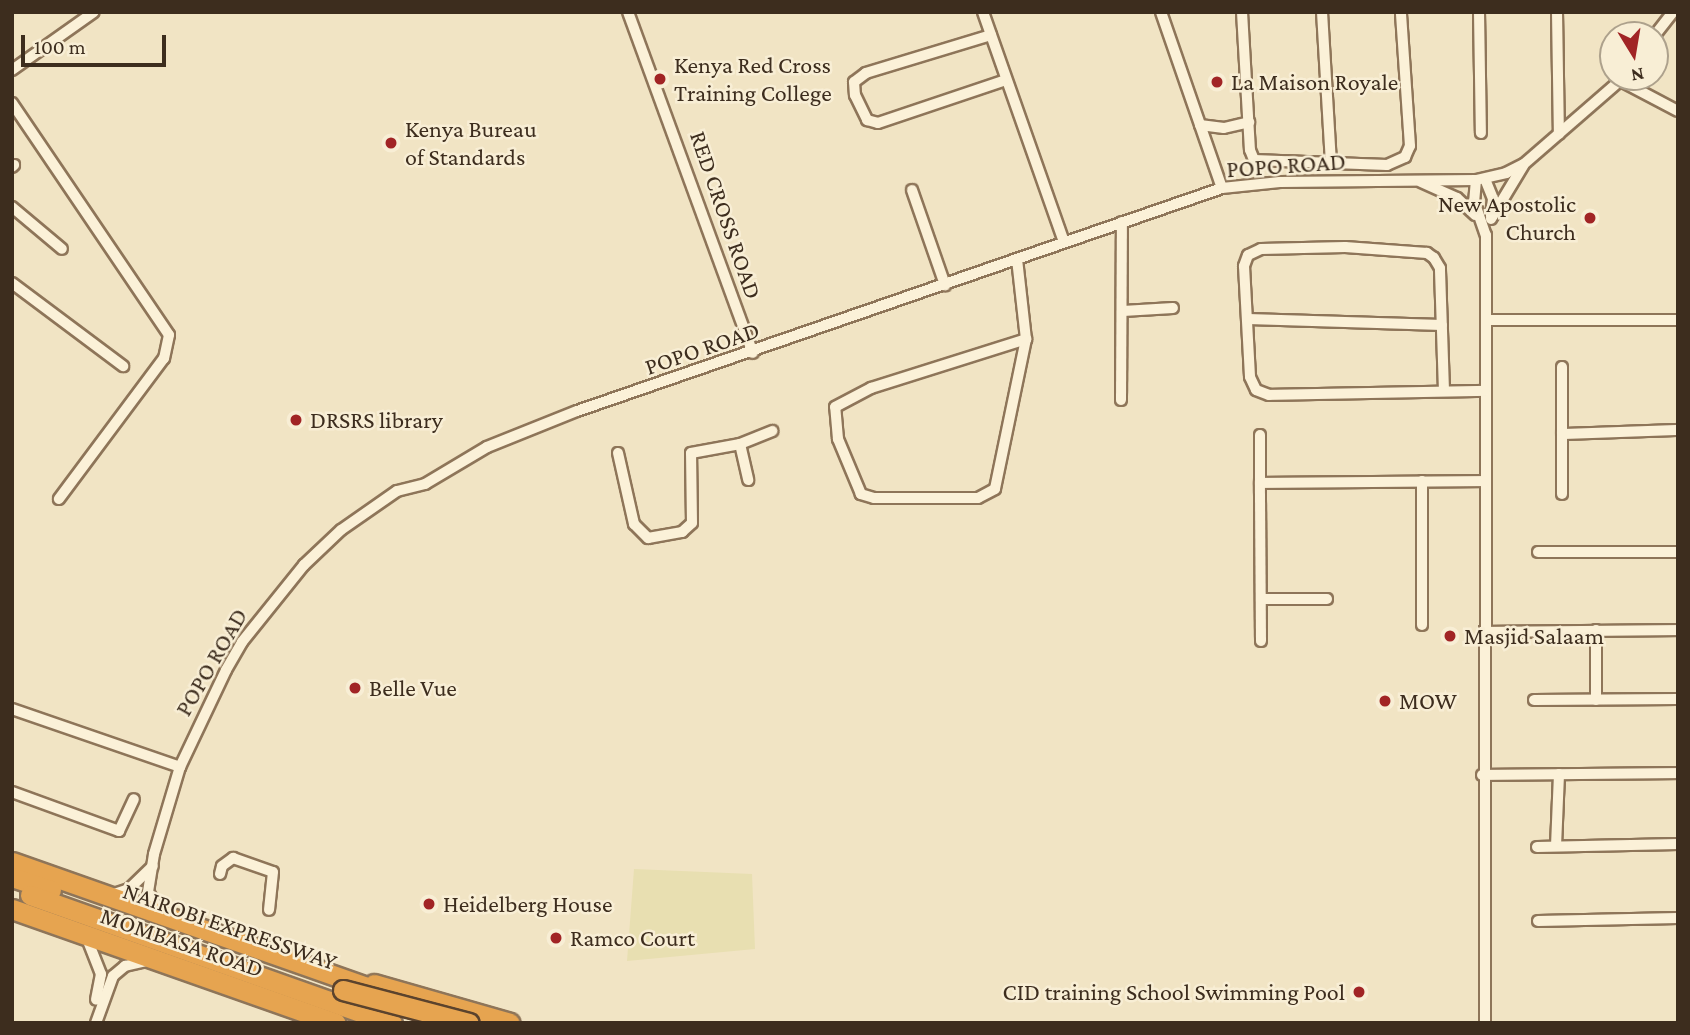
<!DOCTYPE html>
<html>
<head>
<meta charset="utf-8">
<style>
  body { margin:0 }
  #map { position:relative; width:1690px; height:1035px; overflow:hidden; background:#f1e4c4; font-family:"Crimson Pro",serif }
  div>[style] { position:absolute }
  .farmland>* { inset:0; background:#e8dfb1 }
  .roads { filter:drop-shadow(2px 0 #8e7559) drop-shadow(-2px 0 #8e7559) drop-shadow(0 2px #8e7559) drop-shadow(0 -2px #8e7559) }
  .street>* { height:10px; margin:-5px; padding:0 5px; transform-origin:5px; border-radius:5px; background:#fbf1d8 }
  .highway>* { height:19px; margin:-9.5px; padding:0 9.5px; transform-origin:9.5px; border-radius:9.5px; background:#e6a450 }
  .bridges { filter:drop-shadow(2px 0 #5b432d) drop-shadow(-2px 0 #5b432d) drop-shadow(0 2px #5b432d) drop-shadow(0 -2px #5b432d) }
  .highway-bridge>* { height:19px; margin:-9.5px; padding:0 9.5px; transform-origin:9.5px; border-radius:9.5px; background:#e6a450 }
  .dots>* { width:19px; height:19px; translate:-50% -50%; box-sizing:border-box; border:4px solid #f8eed5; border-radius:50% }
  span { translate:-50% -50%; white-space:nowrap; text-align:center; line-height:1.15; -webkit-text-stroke:5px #f8eed5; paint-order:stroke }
  .poi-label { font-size:24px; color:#3d2d1e }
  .left { translate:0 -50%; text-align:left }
  .right { translate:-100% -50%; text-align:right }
  .street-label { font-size:24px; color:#3d2d1e }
  .frame { position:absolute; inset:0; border:14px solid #3d2d1e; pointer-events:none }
  .north { position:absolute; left:1599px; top:21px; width:70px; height:70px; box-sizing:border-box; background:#f8eed5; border:2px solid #ada18c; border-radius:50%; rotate:169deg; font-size:19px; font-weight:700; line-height:28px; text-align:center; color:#3d2d1e }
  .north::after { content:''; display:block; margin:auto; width:24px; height:32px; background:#a12425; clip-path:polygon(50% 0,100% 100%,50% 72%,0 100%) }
  .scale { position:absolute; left:21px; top:35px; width:145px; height:32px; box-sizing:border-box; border:4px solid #3d2d1e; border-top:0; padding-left:9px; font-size:21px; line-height:24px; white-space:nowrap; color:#3d2d1e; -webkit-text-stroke:5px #f8eed5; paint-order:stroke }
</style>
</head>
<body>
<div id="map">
  <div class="farmland">
    <i style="clip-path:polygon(634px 869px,752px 874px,755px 949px,627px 961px)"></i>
  </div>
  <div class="roads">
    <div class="street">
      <i style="left:628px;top:12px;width:363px;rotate:69.9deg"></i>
      <i style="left:983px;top:12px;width:244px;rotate:70.6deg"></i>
      <i style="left:1161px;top:12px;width:186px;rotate:70.9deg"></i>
      <i style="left:1242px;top:12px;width:138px;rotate:86.7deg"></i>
      <i style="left:1250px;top:150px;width:11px;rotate:68deg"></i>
      <i style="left:1254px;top:160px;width:133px;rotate:2.2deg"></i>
      <i style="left:1387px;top:165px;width:20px;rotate:-24deg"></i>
      <i style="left:1405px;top:157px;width:12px;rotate:-66deg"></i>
      <i style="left:1410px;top:146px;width:133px;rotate:-93.9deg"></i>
      <i style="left:1322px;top:12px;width:151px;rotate:86.6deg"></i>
      <i style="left:1479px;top:12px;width:121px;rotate:89.1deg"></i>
      <i style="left:1557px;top:12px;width:122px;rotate:89.1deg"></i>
      <i style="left:991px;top:35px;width:131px;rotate:163.1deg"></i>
      <i style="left:866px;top:73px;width:15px;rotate:143deg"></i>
      <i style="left:854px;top:82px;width:13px;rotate:86deg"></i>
      <i style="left:855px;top:95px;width:28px;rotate:64deg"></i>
      <i style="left:867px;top:120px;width:11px;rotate:15deg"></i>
      <i style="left:878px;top:123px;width:135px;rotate:-18.6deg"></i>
      <i style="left:1655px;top:35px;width:29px;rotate:-52deg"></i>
      <i style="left:12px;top:70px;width:100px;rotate:-35.3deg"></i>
      <i style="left:1621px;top:81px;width:64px;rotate:27.8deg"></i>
      <i style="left:12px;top:103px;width:280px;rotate:55.9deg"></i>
      <i style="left:169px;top:335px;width:24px;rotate:102deg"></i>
      <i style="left:164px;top:358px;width:176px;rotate:126.7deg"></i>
      <i style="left:1200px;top:125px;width:24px;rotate:7deg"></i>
      <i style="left:1224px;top:128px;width:26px;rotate:-13deg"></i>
      <i style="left:12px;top:167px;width:3px;rotate:-45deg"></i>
      <i style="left:1485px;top:179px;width:22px;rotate:68deg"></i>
      <i style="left:1493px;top:199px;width:17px;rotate:97deg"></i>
      <i style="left:1476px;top:180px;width:21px;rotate:95deg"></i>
      <i style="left:1474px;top:201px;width:36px;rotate:71deg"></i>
      <i style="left:1486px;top:235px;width:788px;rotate:90.07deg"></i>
      <i style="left:1421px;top:182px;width:39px;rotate:24deg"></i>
      <i style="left:1457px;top:198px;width:25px;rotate:43deg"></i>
      <i style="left:912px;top:190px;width:101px;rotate:70.8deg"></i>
      <i style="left:12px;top:207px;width:65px;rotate:40deg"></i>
      <i style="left:1491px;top:219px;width:62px;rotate:-58.9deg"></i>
      <i style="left:1017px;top:259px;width:81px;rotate:83.6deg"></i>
      <i style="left:1026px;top:339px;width:153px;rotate:101.7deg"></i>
      <i style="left:995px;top:489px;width:19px;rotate:152deg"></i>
      <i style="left:978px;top:498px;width:104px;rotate:180deg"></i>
      <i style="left:874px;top:498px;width:14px;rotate:-163deg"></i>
      <i style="left:861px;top:494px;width:60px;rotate:-112.7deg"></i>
      <i style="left:838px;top:439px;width:32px;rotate:-95deg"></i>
      <i style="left:835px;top:407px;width:41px;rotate:-27.8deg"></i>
      <i style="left:871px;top:388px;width:163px;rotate:-17.5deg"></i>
      <i style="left:12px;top:283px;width:139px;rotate:36.8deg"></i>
      <i style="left:1123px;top:311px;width:50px;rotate:-3.4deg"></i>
      <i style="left:1248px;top:319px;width:194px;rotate:1.8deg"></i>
      <i style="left:1486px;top:320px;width:192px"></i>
      <i style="left:1562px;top:367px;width:127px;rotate:90deg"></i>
      <i style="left:1444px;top:391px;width:123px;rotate:-91.9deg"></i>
      <i style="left:1440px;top:268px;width:12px;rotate:-121deg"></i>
      <i style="left:1434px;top:258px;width:9px;rotate:-144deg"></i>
      <i style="left:1427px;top:253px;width:82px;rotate:-175.8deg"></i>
      <i style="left:1345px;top:247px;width:84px;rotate:178.6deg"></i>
      <i style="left:1261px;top:249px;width:14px;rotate:155deg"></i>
      <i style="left:1248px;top:255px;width:12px;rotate:110deg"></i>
      <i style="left:1244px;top:266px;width:111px;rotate:86.9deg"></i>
      <i style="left:1250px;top:377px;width:14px;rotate:65deg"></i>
      <i style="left:1256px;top:390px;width:14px;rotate:21deg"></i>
      <i style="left:1269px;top:395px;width:216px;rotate:-1.1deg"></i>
      <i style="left:1121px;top:400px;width:178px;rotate:-89.7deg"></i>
      <i style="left:1562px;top:434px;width:116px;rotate:-2deg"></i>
      <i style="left:740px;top:444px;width:35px;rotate:-22deg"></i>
      <i style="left:618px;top:453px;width:73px;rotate:77.3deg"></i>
      <i style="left:634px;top:524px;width:20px;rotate:45deg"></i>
      <i style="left:648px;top:538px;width:35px;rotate:-10deg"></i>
      <i style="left:682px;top:532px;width:13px;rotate:-42deg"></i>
      <i style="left:692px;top:523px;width:70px;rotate:-90.8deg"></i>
      <i style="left:691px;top:453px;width:50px;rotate:-10.4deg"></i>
      <i style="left:740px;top:444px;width:37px;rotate:77deg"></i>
      <i style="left:1422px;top:481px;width:144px;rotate:90deg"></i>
      <i style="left:1260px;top:483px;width:48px;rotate:-90deg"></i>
      <i style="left:1538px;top:552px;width:140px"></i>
      <i style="left:1261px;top:599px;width:66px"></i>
      <i style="left:1485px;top:632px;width:193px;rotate:-0.6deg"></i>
      <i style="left:1261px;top:641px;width:158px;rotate:-90.4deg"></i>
      <i style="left:1260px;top:483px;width:225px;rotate:-0.5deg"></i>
      <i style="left:1534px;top:700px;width:144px;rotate:-0.4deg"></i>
      <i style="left:1596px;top:700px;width:70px;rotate:-90deg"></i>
      <i style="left:12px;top:709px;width:178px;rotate:19deg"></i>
      <i style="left:1482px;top:775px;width:196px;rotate:-0.6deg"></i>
      <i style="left:12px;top:792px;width:114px;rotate:20deg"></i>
      <i style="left:119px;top:831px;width:35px;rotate:-65deg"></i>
      <i style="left:1556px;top:846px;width:72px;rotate:-87.6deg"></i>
      <i style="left:1537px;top:847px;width:141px;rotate:-1.2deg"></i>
      <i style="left:220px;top:874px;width:8px;rotate:-76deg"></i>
      <i style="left:222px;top:866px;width:14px;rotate:-36deg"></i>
      <i style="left:233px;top:858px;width:42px;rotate:19.3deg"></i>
      <i style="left:273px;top:872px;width:38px;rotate:96deg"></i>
      <i style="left:111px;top:895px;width:19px;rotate:-18deg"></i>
      <i style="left:129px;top:889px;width:33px;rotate:-44deg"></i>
      <i style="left:159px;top:910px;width:21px;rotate:-121deg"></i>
      <i style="left:148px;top:892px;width:38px;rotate:-81deg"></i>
      <i style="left:154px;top:854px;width:91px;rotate:-73.4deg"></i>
      <i style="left:180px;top:767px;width:107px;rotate:-64.6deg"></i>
      <i style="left:226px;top:670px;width:32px;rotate:-60deg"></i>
      <i style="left:242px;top:642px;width:99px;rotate:-51.2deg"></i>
      <i style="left:304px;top:565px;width:51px;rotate:-43.4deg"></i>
      <i style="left:341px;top:530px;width:68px;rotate:-34.9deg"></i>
      <i style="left:397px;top:491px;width:29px;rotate:-14deg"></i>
      <i style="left:425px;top:484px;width:72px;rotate:-30.8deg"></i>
      <i style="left:487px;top:447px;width:97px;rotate:-21.8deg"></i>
      <i style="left:577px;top:411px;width:682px;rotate:-19.07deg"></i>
      <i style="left:1222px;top:188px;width:58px;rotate:-5.9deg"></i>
      <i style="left:1280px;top:182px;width:196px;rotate:-0.6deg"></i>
      <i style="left:1476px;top:180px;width:31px;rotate:-13deg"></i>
      <i style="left:1506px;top:173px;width:20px;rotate:-27deg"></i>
      <i style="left:1524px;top:164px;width:133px;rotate:-41deg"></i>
      <i style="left:1538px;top:921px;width:140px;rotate:-1.2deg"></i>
      <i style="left:86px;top:936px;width:41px;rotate:68.5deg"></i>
      <i style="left:101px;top:974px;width:26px;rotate:101deg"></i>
      <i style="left:96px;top:1023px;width:50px;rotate:-70.1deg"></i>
      <i style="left:113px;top:976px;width:16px;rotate:-40deg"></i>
      <i style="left:125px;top:966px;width:26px;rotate:-13deg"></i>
    </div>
    <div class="highway">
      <i style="left:12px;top:862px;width:394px;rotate:19.4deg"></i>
      <i style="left:12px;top:877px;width:41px;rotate:18.4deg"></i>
      <i style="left:30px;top:895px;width:384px;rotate:19.5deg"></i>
      <i style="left:12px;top:909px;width:343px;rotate:19.4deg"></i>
      <i style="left:374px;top:984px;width:141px;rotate:16deg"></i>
    </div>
  </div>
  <div class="bridges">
    <div class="highway-bridge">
      <i style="left:343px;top:990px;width:130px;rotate:14.7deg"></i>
    </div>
  </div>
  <div class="dots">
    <i style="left:660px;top:79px;background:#a12425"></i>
    <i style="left:1217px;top:82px;background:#a12425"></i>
    <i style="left:391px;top:143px;background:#a12425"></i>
    <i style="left:1590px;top:218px;background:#a12425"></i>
    <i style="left:296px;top:420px;background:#a12425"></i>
    <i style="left:1450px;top:636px;background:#a12425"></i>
    <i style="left:355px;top:688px;background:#a12425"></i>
    <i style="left:1385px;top:701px;background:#a12425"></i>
    <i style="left:429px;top:904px;background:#a12425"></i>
    <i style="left:556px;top:938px;background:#a12425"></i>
    <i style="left:1359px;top:992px;background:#a12425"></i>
  </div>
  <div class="poi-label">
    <span class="left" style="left:674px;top:79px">Kenya Red Cross<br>Training College</span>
    <span class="left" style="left:1231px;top:82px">La Maison Royale</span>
    <span class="left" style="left:405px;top:143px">Kenya Bureau<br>of Standards</span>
    <span class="right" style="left:1576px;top:218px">New Apostolic<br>Church</span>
    <span class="left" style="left:310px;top:420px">DRSRS library</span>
    <span class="left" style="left:1464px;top:636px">Masjid Salaam</span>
    <span class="left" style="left:369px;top:688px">Belle Vue</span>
    <span class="left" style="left:1399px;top:701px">MOW</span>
    <span class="left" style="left:443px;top:904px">Heidelberg House</span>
    <span class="left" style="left:570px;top:938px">Ramco Court</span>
    <span class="right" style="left:1345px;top:992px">CID training School Swimming Pool</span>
  </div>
  <div class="street-label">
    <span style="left:1286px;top:165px;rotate:-4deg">POPO ROAD</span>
    <span style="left:726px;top:215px;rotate:71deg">RED CROSS ROAD</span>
    <span style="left:702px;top:348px;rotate:-19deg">POPO ROAD</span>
    <span style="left:211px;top:662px;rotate:-60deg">POPO ROAD</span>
    <span style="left:230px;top:926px;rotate:19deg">NAIROBI EXPRESSWAY</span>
    <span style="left:182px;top:942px;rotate:19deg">MOMBASA ROAD</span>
  </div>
  <div class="frame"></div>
  <div class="north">N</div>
  <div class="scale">100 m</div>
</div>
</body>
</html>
